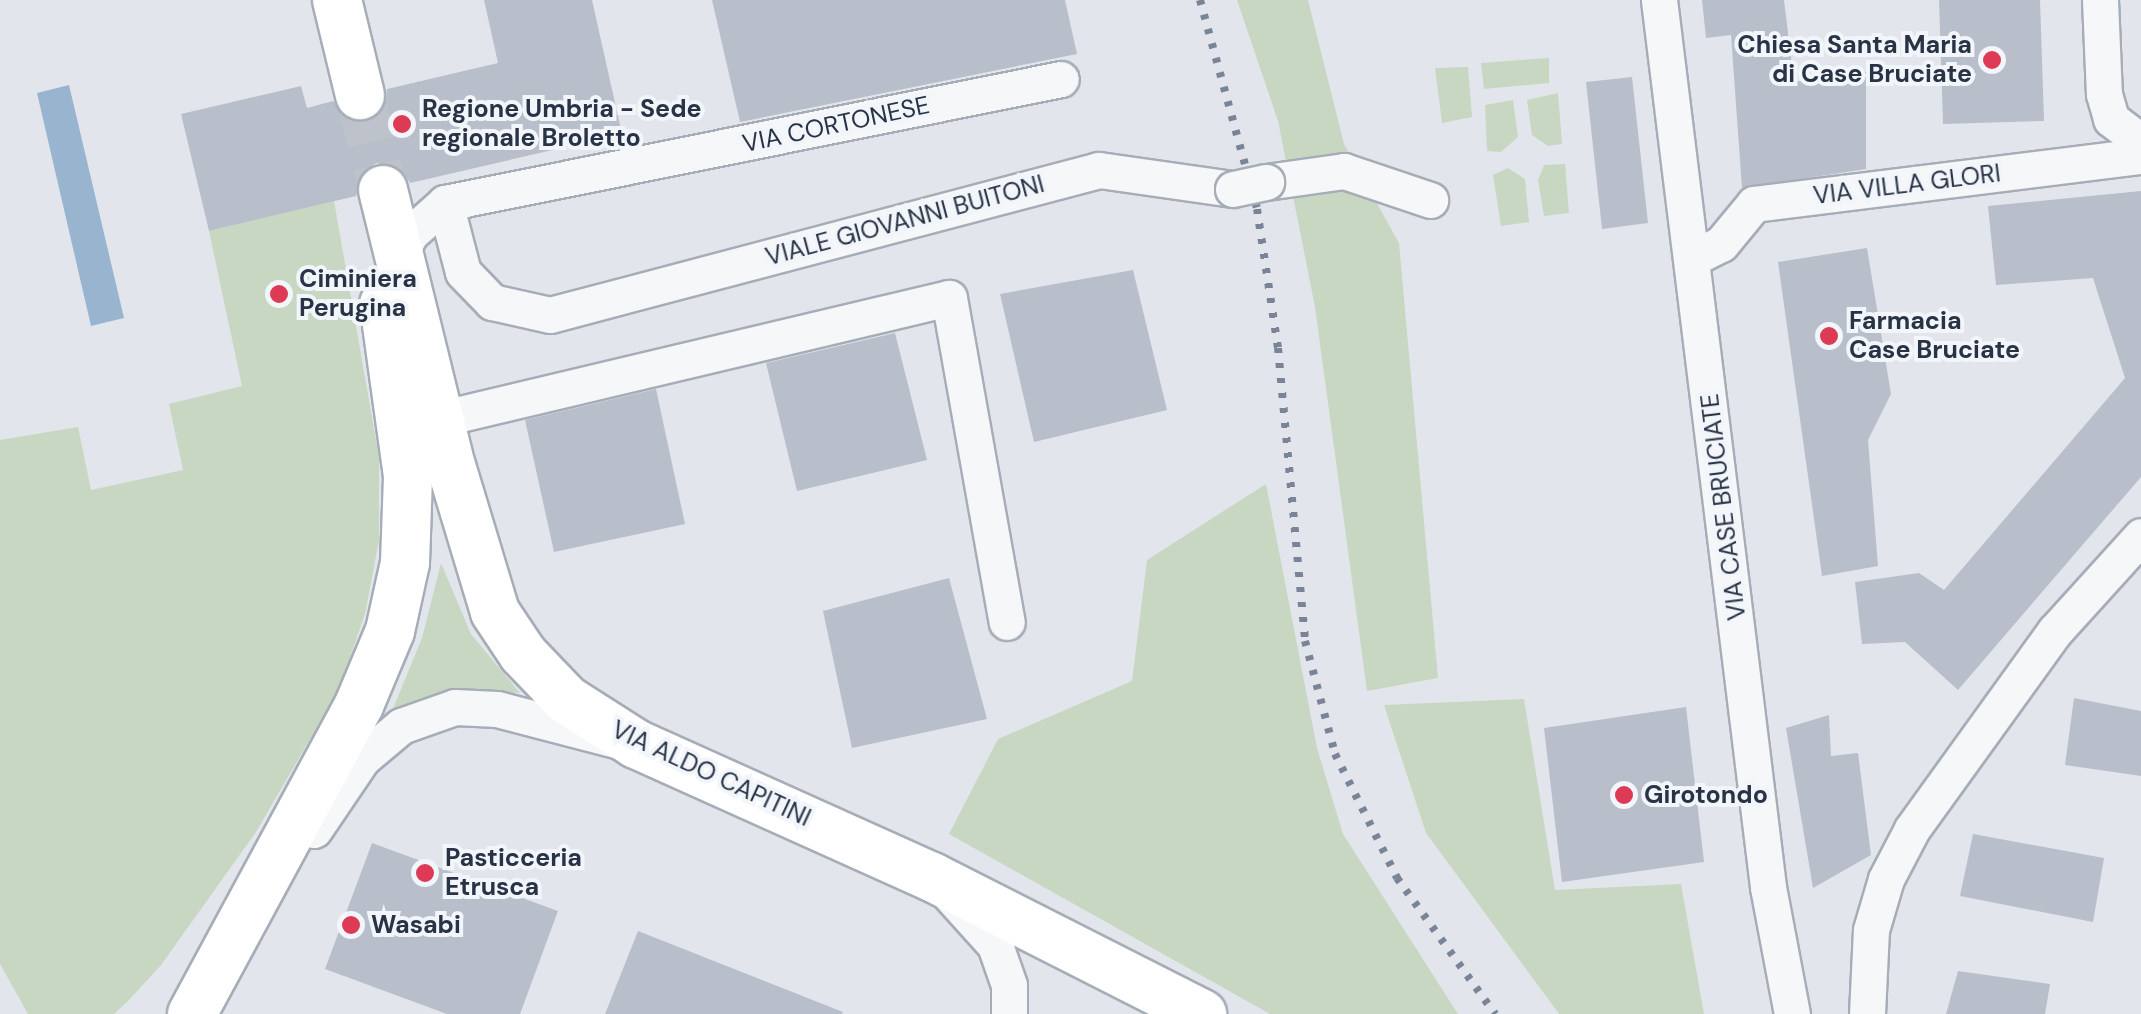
<!DOCTYPE html>
<html>
<head>
<meta charset="utf-8">
<style>
  body { margin:0 }
  #map { position:relative; width:2141px; height:1014px; overflow:hidden; background:#e2e6ec; font-family:"DM Sans",sans-serif }
  div>[style] { position:absolute }
  .green>* { inset:0; background:#c7d7c2 }
  .water>* { inset:0; background:#99b4cf }
  .building>* { inset:0; background:#b8bfca }
  .secondary-tunnel>* { height:48px; margin-top:-24px; transform-origin:0; background:repeating-linear-gradient(90deg,#bdc2cb 0 48px,transparent 0 72px) }
  .roads { filter:drop-shadow(2px 0 #a6adb7) drop-shadow(-2px 0 #a6adb7) drop-shadow(0 2px #a6adb7) drop-shadow(0 -2px #a6adb7) }
  .street>* { height:35px; margin:-17.5px; padding:0 17.5px; transform-origin:17.5px; border-radius:17.5px; background:#f5f7f9 }
  .secondary>* { height:48px; margin:-24px; padding:0 24px; transform-origin:24px; border-radius:24px; background:#fff }
  .rail>* { height:8px; margin-top:-4px; transform-origin:0; background:repeating-linear-gradient(90deg,#798597 0 5px,transparent 0 15px) }
  .bridges { filter:drop-shadow(2px 0 #a6adb7) drop-shadow(-2px 0 #a6adb7) drop-shadow(0 2px #a6adb7) drop-shadow(0 -2px #a6adb7) }
  .street-bridge>* { height:35px; margin:-17.5px; padding:0 17.5px; transform-origin:17.5px; border-radius:17.5px; background:#f5f7f9 }
  .dots>* { width:28px; height:28px; translate:-50% -50%; box-sizing:border-box; border:5px solid #f2f5f9; border-radius:50% }
  span { translate:-50% -50%; white-space:nowrap; text-align:center; line-height:1.15; -webkit-text-stroke:8px #f2f5f9; paint-order:stroke }
  .poi-label { font-size:25px; color:#283346; font-weight:700 }
  .right { translate:-100% -50%; text-align:right }
  .left { translate:0 -50%; text-align:left }
  .street-label { font-size:25px; color:#283346 }
</style>
</head>
<body>
<div id="map">
  <div class="green">
    <i style="clip-path:polygon(1237px 0,1308px 0,1344px 144px,1399px 243px,1438px 678px,1367px 691px,1315px 307px,1278px 121px)"></i>
    <i style="clip-path:polygon(1549px 58px,1549px 83px,1484px 89px,1481px 63px)"></i>
    <i style="clip-path:polygon(1468px 67px,1472px 117px,1442px 123px,1435px 68px)"></i>
    <i style="clip-path:polygon(1558px 93px,1562px 144px,1548px 146px,1532px 135px,1527px 100px)"></i>
    <i style="clip-path:polygon(1513px 100px,1518px 137px,1501px 152px,1487px 151px,1485px 105px)"></i>
    <i style="clip-path:polygon(1565px 164px,1569px 213px,1544px 216px,1538px 180px,1544px 165px)"></i>
    <i style="clip-path:polygon(1508px 168px,1525px 179px,1529px 222px,1501px 226px,1493px 175px)"></i>
    <i style="clip-path:polygon(334px 201px,379px 457px,379px 540px,365px 614px,339px 689px,256px 832px,161px 965px,127px 1002px,114px 1014px,28px 1014px,0 964px,0 440px,78px 427px,91px 490px,183px 470px,169px 404px,242px 386px,209px 231px)"></i>
    <i style="clip-path:polygon(1266px 484px,1317px 748px,1343px 834px,1458px 1014px,1270px 1014px,949px 834px,998px 739px,1132px 681px,1147px 560px)"></i>
    <i style="clip-path:polygon(441px 563px,471px 634px,520px 693px,450px 690px,392px 711px,422px 638px)"></i>
    <i style="clip-path:polygon(1524px 699px,1555px 890px,1681px 884px,1704px 1014px,1559px 1014px,1426px 833px,1384px 705px)"></i>
  </div>
  <div class="water">
    <i style="clip-path:polygon(69px 85px,124px 318px,91px 326px,37px 93px)"></i>
  </div>
  <div class="building">
    <i style="clip-path:polygon(484px 0,592px 0,622px 134px,410px 183px,402px 170px,377px 163px,363px 171px,356px 196px,209px 231px,181px 114px,301px 86px,307px 108px,333px 101px,351px 121px,367px 121px,386px 104px,387px 89px,498px 63px)"></i>
    <i style="clip-path:polygon(712px 0,1065px 0,1077px 54px,740px 122px)"></i>
    <i style="clip-path:polygon(1702px 0,1784px 0,1794px 82px,1866px 72px,1866px 169px,1742px 188px,1731px 35px,1706px 38px)"></i>
    <i style="clip-path:polygon(1939px 0,2040px 0,2044px 121px,1943px 124px)"></i>
    <i style="clip-path:polygon(1632px 77px,1648px 223px,1602px 229px,1586px 82px)"></i>
    <i style="clip-path:polygon(2141px 191px,2141px 477px,1958px 690px,1905px 642px,1862px 644px,1855px 582px,1919px 573px,1944px 590px,2125px 378px,2093px 278px,1996px 285px,1988px 206px)"></i>
    <i style="clip-path:polygon(1867px 248px,1891px 394px,1868px 440px,1878px 566px,1822px 576px,1778px 262px)"></i>
    <i style="clip-path:polygon(1133px 270px,1167px 410px,1034px 442px,1000px 294px)"></i>
    <i style="clip-path:polygon(895px 333px,927px 460px,797px 491px,766px 363px)"></i>
    <i style="clip-path:polygon(656px 389px,685px 524px,554px 552px,525px 420px)"></i>
    <i style="clip-path:polygon(949px 578px,987px 719px,852px 748px,823px 611px)"></i>
    <i style="clip-path:polygon(2074px 698px,2141px 711px,2141px 776px,2065px 765px)"></i>
    <i style="clip-path:polygon(1686px 707px,1704px 862px,1562px 882px,1544px 728px)"></i>
    <i style="clip-path:polygon(1829px 715px,1831px 756px,1858px 753px,1871px 855px,1813px 888px,1786px 728px)"></i>
    <i style="clip-path:polygon(1973px 834px,2104px 858px,2093px 922px,1960px 896px)"></i>
    <i style="clip-path:polygon(372px 843px,558px 911px,520px 1014px,447px 1014px,325px 969px)"></i>
    <i style="clip-path:polygon(638px 931px,843px 1012px,842px 1014px,605px 1014px)"></i>
    <i style="clip-path:polygon(1958px 971px,2050px 984px,2045px 1014px,1946px 1014px)"></i>
  </div>
  <div class="secondary-tunnel">
    <i style="left:360px;top:95px;width:98px;rotate:76.4deg"></i>
  </div>
  <div class="roads">
    <div class="street">
      <i style="left:1659px;top:0;width:894px;rotate:82.99deg"></i>
      <i style="left:1768px;top:887px;width:129px;rotate:79.3deg"></i>
      <i style="left:2100px;top:0;width:94px;rotate:87.6deg"></i>
      <i style="left:2104px;top:94px;width:26px;rotate:74deg"></i>
      <i style="left:2111px;top:119px;width:38px;rotate:37deg"></i>
      <i style="left:1266px;top:182px;width:79px;rotate:-8deg"></i>
      <i style="left:1344px;top:171px;width:91px;rotate:18.6deg"></i>
      <i style="left:445px;top:203px;width:71px;rotate:75.4deg"></i>
      <i style="left:463px;top:272px;width:42px;rotate:46deg"></i>
      <i style="left:492px;top:302px;width:59px;rotate:12.6deg"></i>
      <i style="left:550px;top:315px;width:568px;rotate:-14.79deg"></i>
      <i style="left:1099px;top:170px;width:135px;rotate:8.1deg"></i>
      <i style="left:399px;top:255px;width:24px;rotate:-62deg"></i>
      <i style="left:410px;top:234px;width:47px;rotate:-41.5deg"></i>
      <i style="left:445px;top:203px;width:628px;rotate:-11.38deg"></i>
      <i style="left:1695px;top:257px;width:29px;rotate:-27deg"></i>
      <i style="left:1721px;top:244px;width:52px;rotate:-50.5deg"></i>
      <i style="left:1754px;top:204px;width:390px;rotate:-7.1deg"></i>
      <i style="left:439px;top:419px;width:524px;rotate:-13.35deg"></i>
      <i style="left:949px;top:298px;width:329px;rotate:79.9deg"></i>
      <i style="left:314px;top:830px;width:86px;rotate:-55.9deg"></i>
      <i style="left:362px;top:759px;width:51px;rotate:-40.2deg"></i>
      <i style="left:401px;top:726px;width:57px;rotate:-19.4deg"></i>
      <i style="left:455px;top:707px;width:42px;rotate:2.7deg"></i>
      <i style="left:497px;top:709px;width:127px;rotate:14.6deg"></i>
      <i style="left:950px;top:895px;width:67px;rotate:48deg"></i>
      <i style="left:995px;top:945px;width:42px;rotate:70.7deg"></i>
      <i style="left:1009px;top:985px;width:29px;rotate:90deg"></i>
      <i style="left:1867px;top:1014px;width:84px;rotate:-87.3deg"></i>
      <i style="left:1871px;top:930px;width:53px;rotate:-73.6deg"></i>
      <i style="left:1886px;top:879px;width:56px;rotate:-62.5deg"></i>
      <i style="left:1912px;top:829px;width:244px;rotate:-54.2deg"></i>
      <i style="left:2055px;top:631px;width:128px;rotate:-47.8deg"></i>
    </div>
    <div class="secondary">
      <i style="left:337px;top:0;width:98px;rotate:76.4deg"></i>
      <i style="left:383px;top:190px;width:284px;rotate:76.2deg"></i>
      <i style="left:451px;top:466px;width:152px;rotate:73.2deg"></i>
      <i style="left:495px;top:612px;width:50px;rotate:56.3deg"></i>
      <i style="left:523px;top:654px;width:64px;rotate:46.3deg"></i>
      <i style="left:567px;top:700px;width:82px;rotate:32.5deg"></i>
      <i style="left:636px;top:744px;width:325px;rotate:24.2deg"></i>
      <i style="left:932px;top:877px;width:303px;rotate:26.9deg"></i>
      <i style="left:192px;top:1014px;width:351px;rotate:-61.6deg"></i>
      <i style="left:359px;top:705px;width:80px;rotate:-67.3deg"></i>
      <i style="left:390px;top:631px;width:70px;rotate:-77.6deg"></i>
      <i style="left:405px;top:563px;width:87px;rotate:-88deg"></i>
      <i style="left:408px;top:476px;width:174px;rotate:-97.9deg"></i>
    </div>
  </div>
  <div class="rail">
    <i style="left:1200px;top:0;width:217px;rotate:74.7deg"></i>
    <i style="left:1257px;top:209px;width:141px;rotate:81.4deg"></i>
    <i style="left:1278px;top:348px;width:294px;rotate:84.7deg"></i>
    <i style="left:1305px;top:641px;width:117px;rotate:75.1deg"></i>
    <i style="left:1335px;top:754px;width:139px;rotate:63.4deg"></i>
    <i style="left:1397px;top:878px;width:168px;rotate:54.2deg"></i>
  </div>
  <div class="bridges">
    <div class="street-bridge">
      <i style="left:1233px;top:189px;width:34px;rotate:-12deg"></i>
    </div>
  </div>
  <div class="dots">
    <i style="left:1992px;top:60px;background:#dd3a55"></i>
    <i style="left:402px;top:124px;background:#dd3a55"></i>
    <i style="left:279px;top:294px;background:#dd3a55"></i>
    <i style="left:1829px;top:336px;background:#dd3a55"></i>
    <i style="left:1624px;top:795px;background:#dd3a55"></i>
    <i style="left:425px;top:873px;background:#dd3a55"></i>
    <i style="left:351px;top:925px;background:#dd3a55"></i>
  </div>
  <div class="poi-label">
    <span class="right" style="left:1972px;top:60px">Chiesa Santa Maria<br>di Case Bruciate</span>
    <span class="left" style="left:422px;top:124px">Regione Umbria - Sede<br>regionale Broletto</span>
    <span class="left" style="left:299px;top:294px">Ciminiera<br>Perugina</span>
    <span class="left" style="left:1849px;top:336px">Farmacia<br>Case Bruciate</span>
    <span class="left" style="left:1644px;top:795px">Girotondo</span>
    <span class="left" style="left:445px;top:873px">Pasticceria<br>Etrusca</span>
    <span class="left" style="left:371px;top:925px">Wasabi</span>
  </div>
  <div class="street-label">
    <span style="left:836px;top:125px;rotate:-12deg">VIA CORTONESE</span>
    <span style="left:1907px;top:185px;rotate:-7deg">VIA VILLA GLORI</span>
    <span style="left:905px;top:221px;rotate:-15deg">VIALE GIOVANNI BUITONI</span>
    <span style="left:1724px;top:507px;rotate:-97deg">VIA CASE BRUCIATE</span>
    <span style="left:711px;top:774px;rotate:25deg">VIA ALDO CAPITINI</span>
  </div>
</div>
</body>
</html>
